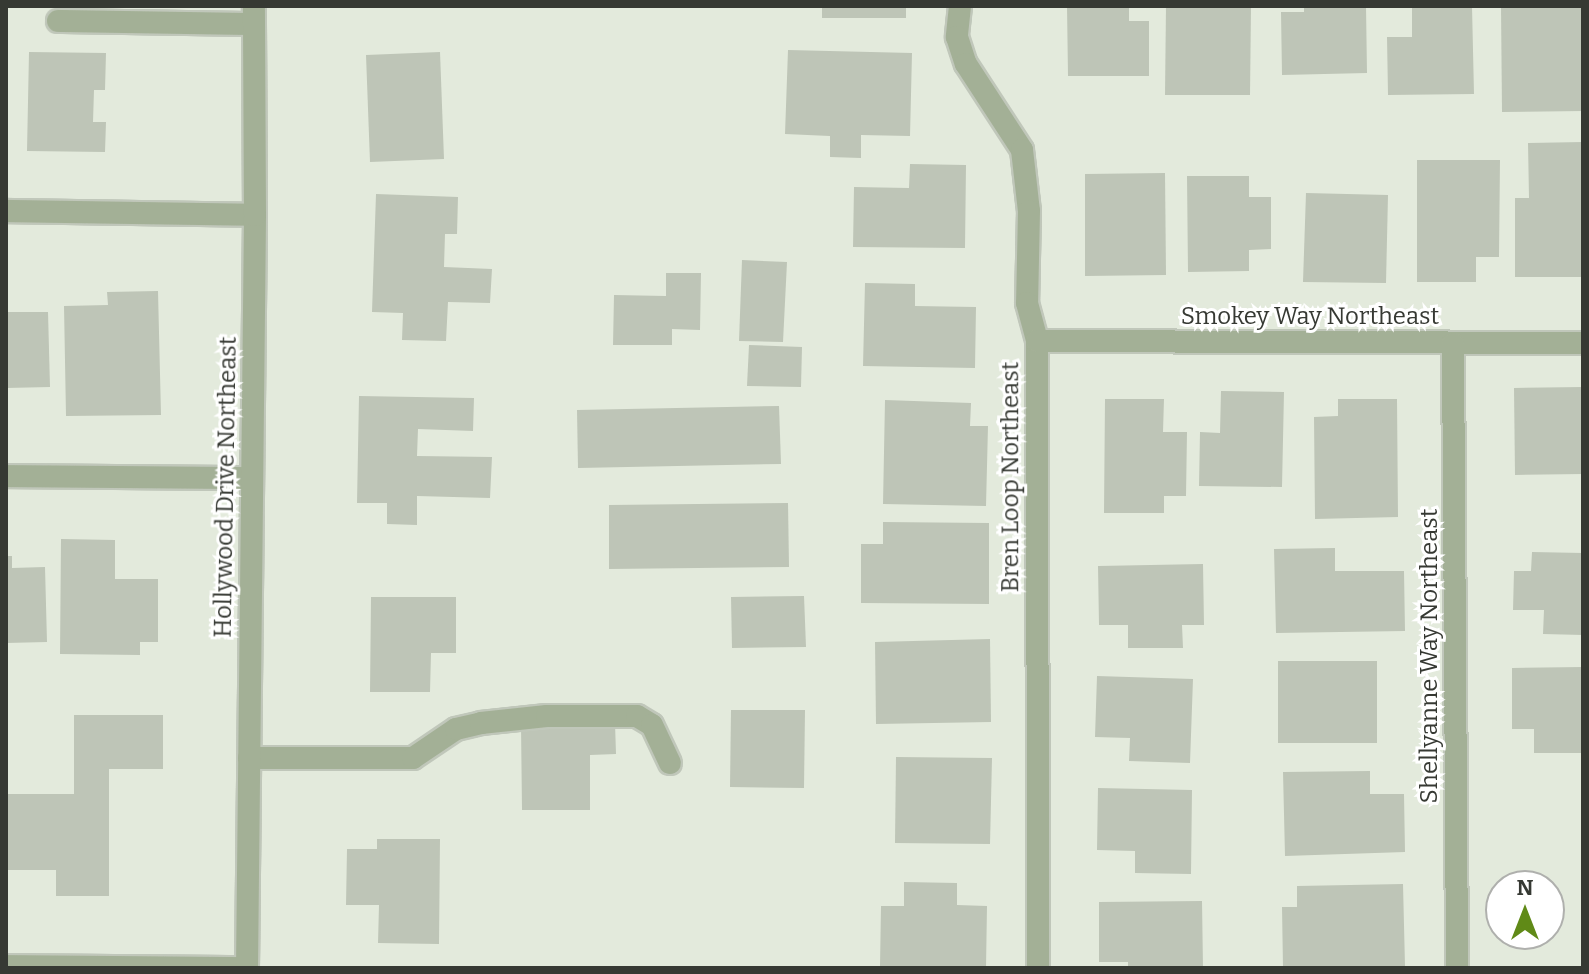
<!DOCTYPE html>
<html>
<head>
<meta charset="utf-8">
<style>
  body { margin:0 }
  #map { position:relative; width:1589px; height:974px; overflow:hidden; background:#e3eadc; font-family:Bitter,serif }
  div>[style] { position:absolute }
  .building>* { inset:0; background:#bec5b7 }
  .roads { filter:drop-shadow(2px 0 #c0c7ba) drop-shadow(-2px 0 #c0c7ba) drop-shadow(0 2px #c0c7ba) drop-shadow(0 -2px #c0c7ba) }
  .service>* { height:22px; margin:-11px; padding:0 11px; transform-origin:11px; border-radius:11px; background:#a3b096 }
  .minor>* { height:22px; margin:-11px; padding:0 11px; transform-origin:11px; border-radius:11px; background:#a3b096 }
  .tertiary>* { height:22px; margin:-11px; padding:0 11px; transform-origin:11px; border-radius:11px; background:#a3b096 }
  span { translate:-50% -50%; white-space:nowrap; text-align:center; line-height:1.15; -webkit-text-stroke:6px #fff; paint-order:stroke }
  .street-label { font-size:24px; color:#363933 }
  .frame { position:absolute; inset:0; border:8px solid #363933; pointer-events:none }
  .north { position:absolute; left:1485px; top:870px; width:80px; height:80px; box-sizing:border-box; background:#fff; border:2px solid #afb0ad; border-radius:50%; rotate:0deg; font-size:22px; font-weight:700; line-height:32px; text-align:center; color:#363933 }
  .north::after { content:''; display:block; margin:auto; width:28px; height:36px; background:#608a17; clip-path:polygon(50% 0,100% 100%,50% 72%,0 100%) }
</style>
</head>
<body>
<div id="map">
  <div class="building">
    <i style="clip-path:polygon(822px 6px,906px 6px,906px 18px,822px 18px)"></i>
    <i style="clip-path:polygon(1067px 6px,1129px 6px,1129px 21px,1149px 21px,1149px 76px,1068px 76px)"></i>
    <i style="clip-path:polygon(1166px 6px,1251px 6px,1250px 95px,1165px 95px)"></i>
    <i style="clip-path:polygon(1304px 6px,1366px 6px,1367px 73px,1282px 75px,1281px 12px,1304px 12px)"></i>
    <i style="clip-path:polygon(1412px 6px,1472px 6px,1474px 94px,1388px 95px,1387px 37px,1412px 37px)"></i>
    <i style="clip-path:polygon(1501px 6px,1583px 6px,1583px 111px,1502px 112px)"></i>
    <i style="clip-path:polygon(788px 50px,912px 53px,910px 136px,861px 135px,861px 158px,830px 157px,830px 136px,785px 134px)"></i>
    <i style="clip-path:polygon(29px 52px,106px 53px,105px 90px,94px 90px,93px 122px,106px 122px,105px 152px,27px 151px)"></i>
    <i style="clip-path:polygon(440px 52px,444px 159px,370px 162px,366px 55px)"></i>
    <i style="clip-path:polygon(1583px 142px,1583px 277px,1515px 277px,1515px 198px,1529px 198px,1528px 143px)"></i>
    <i style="clip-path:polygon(1417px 160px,1500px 160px,1499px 257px,1476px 257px,1476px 282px,1417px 282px)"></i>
    <i style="clip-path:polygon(910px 164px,966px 165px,965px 248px,853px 247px,854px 187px,909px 188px)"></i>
    <i style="clip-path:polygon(1165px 173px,1166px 275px,1085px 276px,1085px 174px)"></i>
    <i style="clip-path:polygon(1187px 176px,1249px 176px,1249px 197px,1271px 197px,1271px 249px,1249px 250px,1249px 271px,1188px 272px)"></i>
    <i style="clip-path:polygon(1306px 193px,1388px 195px,1386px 283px,1303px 282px)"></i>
    <i style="clip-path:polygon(376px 194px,458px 197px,457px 234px,445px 234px,444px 267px,492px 269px,490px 303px,448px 302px,446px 341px,402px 340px,403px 313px,372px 312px)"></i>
    <i style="clip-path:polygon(742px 260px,787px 262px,783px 342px,739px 341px)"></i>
    <i style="clip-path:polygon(666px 273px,701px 273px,700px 330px,672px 329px,672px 345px,613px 345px,614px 295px,666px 296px)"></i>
    <i style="clip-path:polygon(865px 283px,915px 284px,915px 306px,976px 307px,975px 368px,863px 366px)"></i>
    <i style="clip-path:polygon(158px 291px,161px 415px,66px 416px,64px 306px,108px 305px,107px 292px)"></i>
    <i style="clip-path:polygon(6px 312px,48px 312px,50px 387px,6px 388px)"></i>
    <i style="clip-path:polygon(749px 345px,802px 347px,801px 387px,747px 386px)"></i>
    <i style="clip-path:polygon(1583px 387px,1583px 474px,1515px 475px,1514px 388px)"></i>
    <i style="clip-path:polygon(1221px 391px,1284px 392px,1282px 487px,1199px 486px,1200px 432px,1220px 433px)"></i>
    <i style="clip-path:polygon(359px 396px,474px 398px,473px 431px,418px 429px,417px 456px,492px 457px,490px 498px,417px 496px,417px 525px,387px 524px,387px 503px,357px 503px)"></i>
    <i style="clip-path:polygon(1105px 399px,1164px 399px,1163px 432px,1187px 432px,1186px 496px,1164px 496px,1164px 513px,1104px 513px)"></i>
    <i style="clip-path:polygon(1338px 399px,1397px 399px,1398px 517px,1315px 519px,1314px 417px,1338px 416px)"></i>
    <i style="clip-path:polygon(885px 400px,971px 403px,970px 426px,988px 426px,986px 506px,883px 504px)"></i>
    <i style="clip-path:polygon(779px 406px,781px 464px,578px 468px,577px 410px)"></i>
    <i style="clip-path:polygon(788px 503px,789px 567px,609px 569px,609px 505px)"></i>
    <i style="clip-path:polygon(883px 522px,989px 523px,989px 604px,861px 603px,861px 544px,883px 544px)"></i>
    <i style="clip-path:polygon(61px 539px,115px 540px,115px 579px,158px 579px,158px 642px,140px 642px,140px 655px,60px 654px)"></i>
    <i style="clip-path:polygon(1335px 548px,1335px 571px,1404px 571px,1405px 631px,1276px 633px,1274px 549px)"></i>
    <i style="clip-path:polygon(1532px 552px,1583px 553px,1583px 635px,1543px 634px,1544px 610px,1513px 610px,1514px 571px,1531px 571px)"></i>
    <i style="clip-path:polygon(6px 556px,12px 556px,12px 568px,45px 567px,47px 642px,6px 643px)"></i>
    <i style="clip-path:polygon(1203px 564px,1204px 625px,1182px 625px,1183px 648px,1128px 648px,1128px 625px,1099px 625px,1098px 566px)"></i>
    <i style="clip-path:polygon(804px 596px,806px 647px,732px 648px,731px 597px)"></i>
    <i style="clip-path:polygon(371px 597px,456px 597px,456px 653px,431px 653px,430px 692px,370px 692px)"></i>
    <i style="clip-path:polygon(990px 639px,991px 722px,876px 724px,875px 642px)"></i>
    <i style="clip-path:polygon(1278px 661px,1377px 661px,1377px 743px,1278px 743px)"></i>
    <i style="clip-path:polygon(1583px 667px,1583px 753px,1534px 753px,1534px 729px,1512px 729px,1512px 668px)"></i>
    <i style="clip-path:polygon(1097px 676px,1193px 679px,1190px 763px,1129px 761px,1130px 738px,1095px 737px)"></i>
    <i style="clip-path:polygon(731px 710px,805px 710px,804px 788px,730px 787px)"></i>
    <i style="clip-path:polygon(74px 715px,163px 715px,163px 769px,109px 769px,109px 896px,56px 896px,56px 870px,6px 870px,6px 794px,74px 794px)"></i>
    <i style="clip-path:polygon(615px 723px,616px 754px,590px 755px,590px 810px,522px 810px,521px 725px)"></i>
    <i style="clip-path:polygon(896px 757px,992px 758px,990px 844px,895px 843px)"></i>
    <i style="clip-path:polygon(1370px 771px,1370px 794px,1404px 794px,1405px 852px,1285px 856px,1283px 772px)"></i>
    <i style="clip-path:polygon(1098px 788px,1192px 790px,1191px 874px,1135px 873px,1135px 851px,1097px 850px)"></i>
    <i style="clip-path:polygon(377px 839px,440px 839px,439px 944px,378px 943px,379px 905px,346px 905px,347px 849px,377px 849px)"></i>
    <i style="clip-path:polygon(904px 882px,957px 883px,957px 905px,987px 906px,986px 968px,880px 966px,881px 906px,904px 906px)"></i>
    <i style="clip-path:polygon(1403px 884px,1405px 966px,1283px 968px,1282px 907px,1297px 907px,1297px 886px)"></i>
    <i style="clip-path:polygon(1202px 901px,1203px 968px,1128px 968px,1128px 962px,1099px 962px,1099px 902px)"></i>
  </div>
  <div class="roads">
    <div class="service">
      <i style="left:58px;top:21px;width:195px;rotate:0.9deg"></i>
      <i style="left:6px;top:211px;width:249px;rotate:0.9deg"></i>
      <i style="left:6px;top:476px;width:245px;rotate:0.5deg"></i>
      <i style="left:249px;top:758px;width:164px"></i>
      <i style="left:413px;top:758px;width:52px;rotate:-34deg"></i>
      <i style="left:456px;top:729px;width:26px;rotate:-13deg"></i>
      <i style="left:481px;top:723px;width:66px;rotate:-6.1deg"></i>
      <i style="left:547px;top:716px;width:90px"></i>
      <i style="left:637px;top:716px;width:17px;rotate:31deg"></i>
      <i style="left:652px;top:725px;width:42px;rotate:64.7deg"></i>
    </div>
    <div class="minor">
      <i style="left:960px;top:6px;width:31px;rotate:96deg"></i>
      <i style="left:957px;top:37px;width:28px;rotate:72deg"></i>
      <i style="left:966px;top:64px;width:103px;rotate:56.9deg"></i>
      <i style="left:1022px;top:150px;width:61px;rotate:83.5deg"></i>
      <i style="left:1029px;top:211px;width:92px;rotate:91.2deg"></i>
      <i style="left:1027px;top:303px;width:39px;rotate:75deg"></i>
      <i style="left:1037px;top:341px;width:627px;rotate:89.91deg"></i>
      <i style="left:1037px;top:341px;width:546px;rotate:0.21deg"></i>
      <i style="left:1453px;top:344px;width:624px;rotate:89.63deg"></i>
      <i style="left:6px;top:966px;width:241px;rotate:0.5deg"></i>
    </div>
    <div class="tertiary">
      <i style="left:247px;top:968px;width:753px;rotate:-89.39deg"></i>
      <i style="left:255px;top:215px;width:209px;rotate:-90.3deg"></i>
    </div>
  </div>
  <div class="street-label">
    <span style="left:1310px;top:317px">Smokey Way Northeast</span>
    <span style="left:1011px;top:477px;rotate:-90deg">Bren Loop Northeast</span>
    <span style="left:226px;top:487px;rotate:-89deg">Hollywood Drive Northeast</span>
    <span style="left:1430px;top:656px;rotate:-90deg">Shellyanne Way Northeast</span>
  </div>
  <div class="frame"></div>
  <div class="north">N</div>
</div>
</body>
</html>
